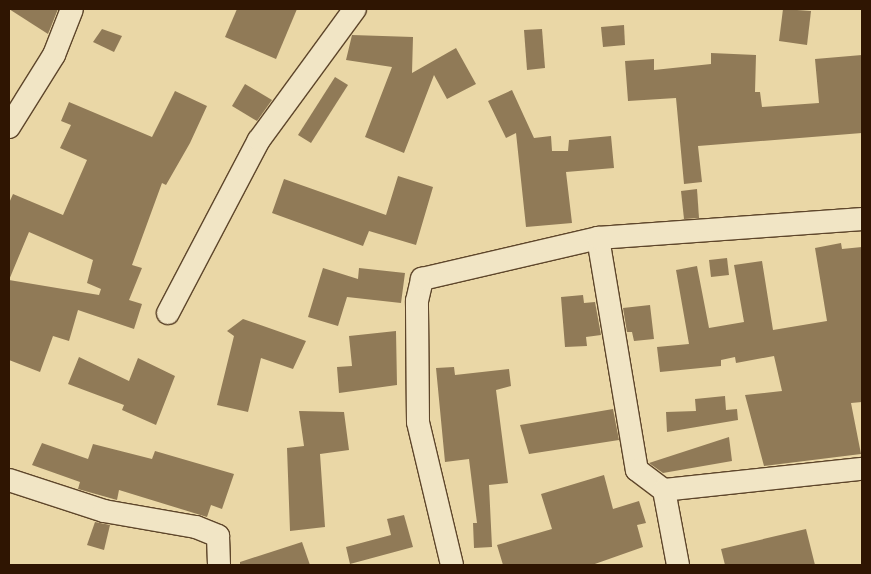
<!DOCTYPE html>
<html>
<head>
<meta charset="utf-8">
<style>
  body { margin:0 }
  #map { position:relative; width:871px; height:574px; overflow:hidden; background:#ead7a6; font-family:Cardo,serif }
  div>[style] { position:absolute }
  .building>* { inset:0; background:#907a57 }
  .roads { filter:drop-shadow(1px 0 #5e462b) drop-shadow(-1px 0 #5e462b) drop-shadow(0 1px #5e462b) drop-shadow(0 -1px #5e462b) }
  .street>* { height:22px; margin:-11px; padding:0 11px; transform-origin:11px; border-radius:11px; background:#f1e5c5 }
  span { translate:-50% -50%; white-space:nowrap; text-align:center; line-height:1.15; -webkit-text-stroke:5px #f1e5c5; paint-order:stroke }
  .frame { position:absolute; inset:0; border:10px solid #2f1502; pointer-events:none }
</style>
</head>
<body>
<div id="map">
  <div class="building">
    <i style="clip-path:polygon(9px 9px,58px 9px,48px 34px)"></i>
    <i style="clip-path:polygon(237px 9px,297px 9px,276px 59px,225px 37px)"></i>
    <i style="clip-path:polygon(783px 9px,811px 11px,807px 45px,779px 41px)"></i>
    <i style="clip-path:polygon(624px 25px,625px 45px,603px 47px,601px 27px)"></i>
    <i style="clip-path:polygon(102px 29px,122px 36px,114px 52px,93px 42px)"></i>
    <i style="clip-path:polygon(542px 29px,545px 68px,527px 70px,524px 30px)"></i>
    <i style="clip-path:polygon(352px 35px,413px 37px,412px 73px,456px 48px,476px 84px,447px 99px,434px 75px,404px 153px,365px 137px,392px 67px,346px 60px)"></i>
    <i style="clip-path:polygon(711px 53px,756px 55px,755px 92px,760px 92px,762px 107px,819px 103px,815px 59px,862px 55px,862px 133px,698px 146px,702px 182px,684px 184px,676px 98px,628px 101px,625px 61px,654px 59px,654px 70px,711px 64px)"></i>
    <i style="clip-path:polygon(335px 77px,348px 85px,311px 143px,298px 135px)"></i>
    <i style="clip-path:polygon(245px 84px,272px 100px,257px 121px,232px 106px)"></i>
    <i style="clip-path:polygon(512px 90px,534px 138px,551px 136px,552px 151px,568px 151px,569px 140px,611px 136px,614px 168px,566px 172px,572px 223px,526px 227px,516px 133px,506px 138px,488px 101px)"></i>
    <i style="clip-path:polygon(evenodd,175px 91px,207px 106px,190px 143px,166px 185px,162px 183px,132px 265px,142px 268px,129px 300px,142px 304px,134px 329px,78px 310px,69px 341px,53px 336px,40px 372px,9px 360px,9px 203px,13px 194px,63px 215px,87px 160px,60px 148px,71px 125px,61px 121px,69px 102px,152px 137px,175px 91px,29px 232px,93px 260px,87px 283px,101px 289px,99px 295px,9px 280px,29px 232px)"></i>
    <i style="clip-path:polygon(398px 176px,433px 187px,416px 245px,369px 231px,363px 246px,272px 213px,284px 179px,386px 215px)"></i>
    <i style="clip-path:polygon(697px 189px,699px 218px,684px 219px,681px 191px)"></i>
    <i style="clip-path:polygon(841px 243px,842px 249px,862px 247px,862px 402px,851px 403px,861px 454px,764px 466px,745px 395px,782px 391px,774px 356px,736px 363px,735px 357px,721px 360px,721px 366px,660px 372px,657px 347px,689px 344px,676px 270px,697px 266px,709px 328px,744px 322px,734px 265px,762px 261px,773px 330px,827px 321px,815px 248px)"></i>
    <i style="clip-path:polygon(727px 258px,729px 275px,711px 277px,709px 260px)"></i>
    <i style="clip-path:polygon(323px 268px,358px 279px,359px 268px,405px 273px,401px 303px,347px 297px,338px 326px,308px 317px)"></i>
    <i style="clip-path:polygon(583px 295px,584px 303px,595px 302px,601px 335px,586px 337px,587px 346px,565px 347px,561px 297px)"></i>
    <i style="clip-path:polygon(650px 305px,654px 339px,634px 341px,632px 332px,627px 332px,623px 308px)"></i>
    <i style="clip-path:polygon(243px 319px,306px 341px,293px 369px,261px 358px,248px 412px,217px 405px,234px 336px,227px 331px)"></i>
    <i style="clip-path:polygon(396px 331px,397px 385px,339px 393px,337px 367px,352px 366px,349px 336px)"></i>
    <i style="clip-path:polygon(79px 357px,129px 381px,138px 358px,175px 376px,156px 425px,122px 410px,124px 405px,68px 384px)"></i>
    <i style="clip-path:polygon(454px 367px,455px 375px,509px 369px,511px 386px,496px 390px,508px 483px,489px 485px,492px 547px,474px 548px,473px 523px,477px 523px,469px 459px,445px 462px,436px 368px)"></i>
    <i style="clip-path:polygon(725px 396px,726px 410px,737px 409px,738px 420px,667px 432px,666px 412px,696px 411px,695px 399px)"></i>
    <i style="clip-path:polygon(613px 409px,619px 440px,529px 454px,520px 425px)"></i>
    <i style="clip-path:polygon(299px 411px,344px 412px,349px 450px,320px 454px,325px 527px,290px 531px,287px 448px,304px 446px)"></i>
    <i style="clip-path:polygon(729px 437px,732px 461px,663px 473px,649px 463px)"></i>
    <i style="clip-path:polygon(42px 443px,88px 459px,93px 444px,152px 459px,155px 451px,234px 474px,222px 509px,211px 505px,207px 517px,119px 490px,117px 500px,78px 489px,80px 482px,32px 465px)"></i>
    <i style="clip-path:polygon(604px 475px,613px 509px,639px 501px,646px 523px,637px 525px,643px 547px,592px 565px,503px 565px,497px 545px,552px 529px,541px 494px)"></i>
    <i style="clip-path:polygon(404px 515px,413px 547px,350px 564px,346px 547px,391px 535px,387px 519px)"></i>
    <i style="clip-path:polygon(95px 522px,110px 525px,104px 550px,87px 545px)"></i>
    <i style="clip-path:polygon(806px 529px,815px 565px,725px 565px,721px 549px)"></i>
    <i style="clip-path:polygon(302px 542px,310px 565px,240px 565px,240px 562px)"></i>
  </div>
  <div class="roads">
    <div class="street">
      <i style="left:9px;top:127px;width:85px;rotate:-58deg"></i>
      <i style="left:54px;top:55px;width:49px;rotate:-68.6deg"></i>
      <i style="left:598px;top:238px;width:235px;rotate:80.5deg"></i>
      <i style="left:637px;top:470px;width:34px;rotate:37deg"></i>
      <i style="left:168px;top:313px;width:195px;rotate:-62.3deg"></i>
      <i style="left:259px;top:140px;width:162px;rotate:-53.8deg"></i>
      <i style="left:9px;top:480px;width:100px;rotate:18.1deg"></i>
      <i style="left:104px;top:511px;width:93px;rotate:9.9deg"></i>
      <i style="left:196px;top:527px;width:24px;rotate:22deg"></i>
      <i style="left:218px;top:536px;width:29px;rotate:88deg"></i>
      <i style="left:452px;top:565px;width:147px;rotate:-103.4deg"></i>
      <i style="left:418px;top:422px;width:121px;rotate:-90.5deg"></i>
      <i style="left:417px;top:301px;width:23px;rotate:-77deg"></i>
      <i style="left:422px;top:279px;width:181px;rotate:-13.1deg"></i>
      <i style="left:598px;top:238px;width:265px;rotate:-4.1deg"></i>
      <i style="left:678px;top:565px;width:76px;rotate:-100.6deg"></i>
      <i style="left:664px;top:490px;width:199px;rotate:-6.1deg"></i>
    </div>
  </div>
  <div class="frame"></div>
</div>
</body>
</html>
